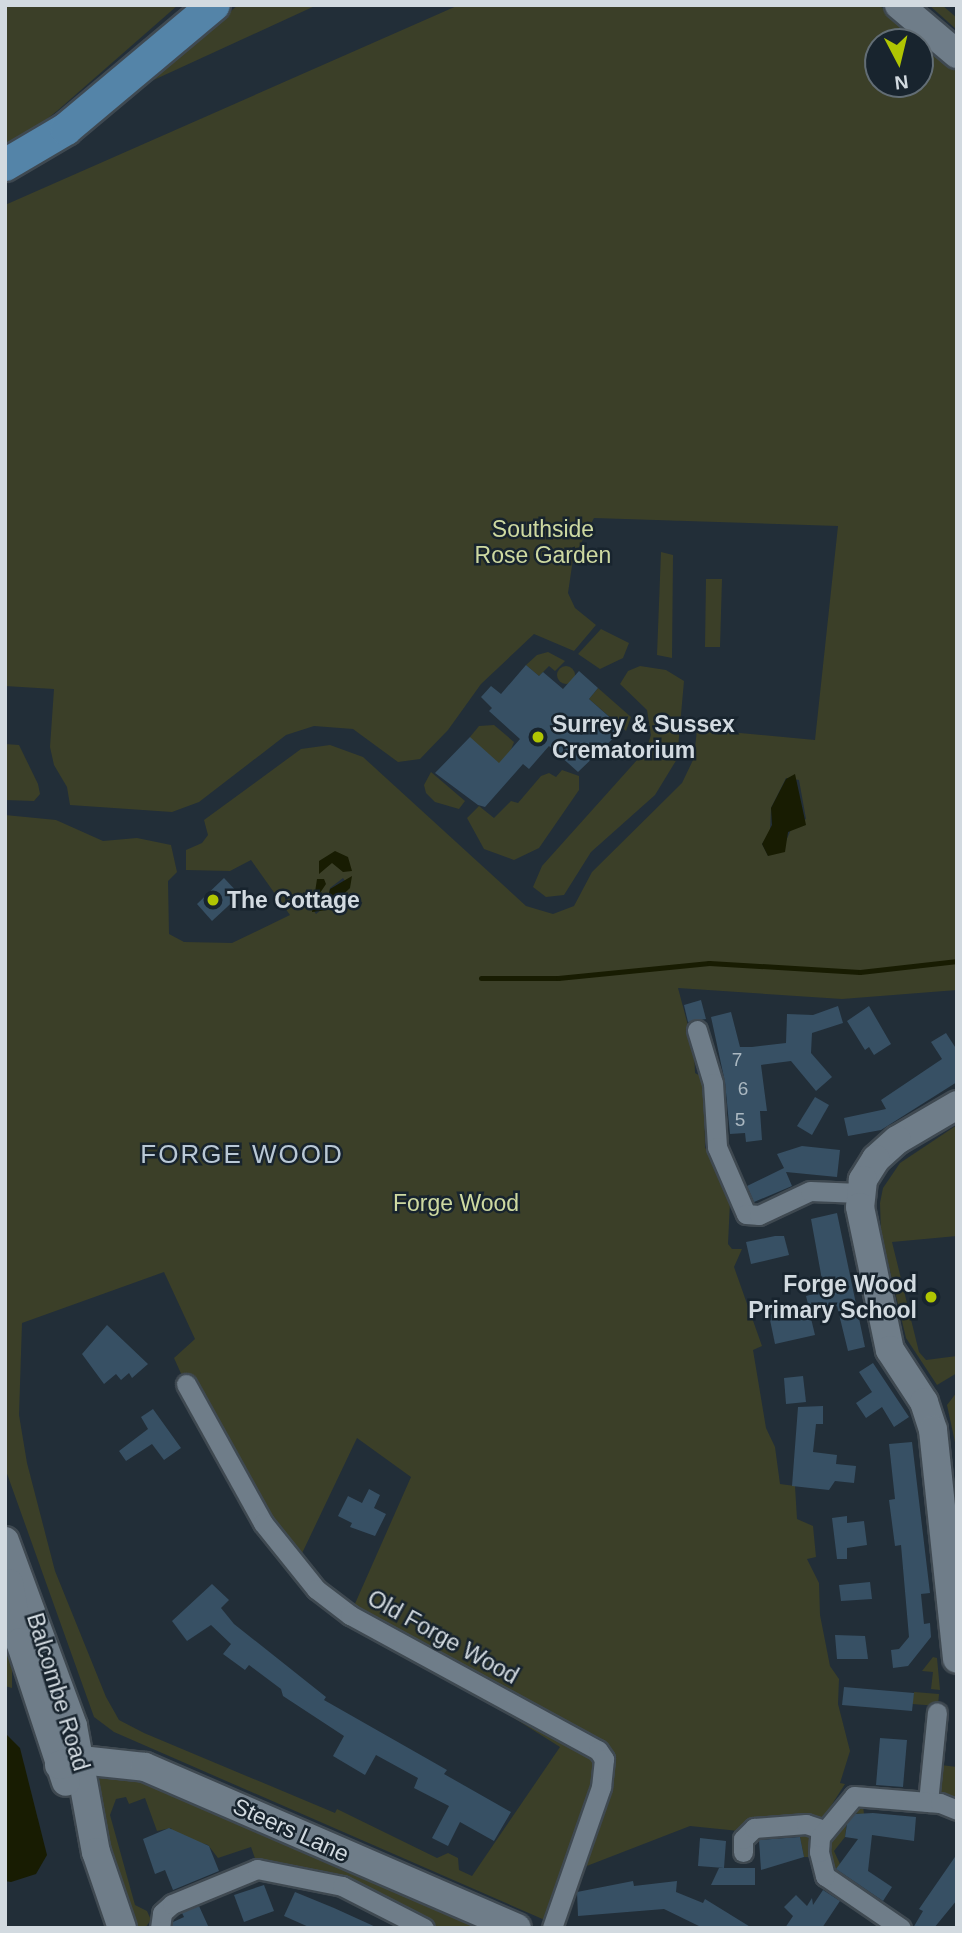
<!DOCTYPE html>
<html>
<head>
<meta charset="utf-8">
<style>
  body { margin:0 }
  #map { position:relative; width:962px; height:1933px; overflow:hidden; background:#222e38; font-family:Helvetica,sans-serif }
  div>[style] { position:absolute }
  .green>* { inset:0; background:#3b3f28 }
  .round { border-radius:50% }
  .water>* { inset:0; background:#181c02 }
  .stream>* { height:5px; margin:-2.5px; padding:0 2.5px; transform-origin:2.5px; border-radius:2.5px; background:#181c02 }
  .building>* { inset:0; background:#375064 }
  .roads { filter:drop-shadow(2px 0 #3f4951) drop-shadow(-2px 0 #3f4951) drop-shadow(0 2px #3f4951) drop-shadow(0 -2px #3f4951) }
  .street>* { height:19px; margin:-9.5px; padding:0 9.5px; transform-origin:9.5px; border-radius:9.5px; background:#6f7d89 }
  .secondary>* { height:28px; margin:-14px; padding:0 14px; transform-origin:14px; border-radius:14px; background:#6f7d89 }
  .primary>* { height:32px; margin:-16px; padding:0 16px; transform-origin:16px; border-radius:16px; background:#5484a8 }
  .dots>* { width:19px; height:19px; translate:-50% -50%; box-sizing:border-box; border:4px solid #18242e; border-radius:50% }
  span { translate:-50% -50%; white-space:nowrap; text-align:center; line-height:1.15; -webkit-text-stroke:5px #18242e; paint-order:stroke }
  .number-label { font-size:19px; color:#abb8c1 }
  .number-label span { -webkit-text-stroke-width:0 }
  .park-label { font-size:23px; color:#ced9a1 }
  .poi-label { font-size:23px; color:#d2dae0; font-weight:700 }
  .left { translate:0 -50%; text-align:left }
  .right { translate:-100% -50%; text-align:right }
  .street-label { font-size:23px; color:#d2dae0 }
  .quarter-label { font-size:26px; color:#b9c8d5; letter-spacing:2px }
  .frame { position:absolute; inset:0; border:7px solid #d2dae0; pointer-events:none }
  .north { position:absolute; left:864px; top:28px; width:70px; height:70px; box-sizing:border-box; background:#18242e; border:2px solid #626d75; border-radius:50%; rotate:173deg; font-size:19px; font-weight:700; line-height:28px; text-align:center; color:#d2dae0 }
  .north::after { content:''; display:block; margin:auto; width:24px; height:32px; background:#b0c502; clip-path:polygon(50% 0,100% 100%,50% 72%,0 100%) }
</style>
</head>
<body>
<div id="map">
  <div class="green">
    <i style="clip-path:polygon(5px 5px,178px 5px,57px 111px,27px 135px,5px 144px)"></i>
    <i style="clip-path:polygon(238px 5px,317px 5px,145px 84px)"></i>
    <i style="clip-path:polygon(evenodd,459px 5px,879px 5px,957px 72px,957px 990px,842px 999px,678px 988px,694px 1048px,695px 1073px,704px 1078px,705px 1147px,730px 1202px,728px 1244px,732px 1249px,742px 1249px,734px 1267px,762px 1346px,753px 1350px,766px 1428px,775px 1447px,780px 1484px,795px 1486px,797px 1519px,813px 1526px,816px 1557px,807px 1559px,819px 1583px,820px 1615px,830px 1666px,839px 1679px,838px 1704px,850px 1751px,840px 1783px,845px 1784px,822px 1820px,755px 1818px,739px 1831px,690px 1826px,579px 1869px,547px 1921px,114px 1732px,94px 1717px,5px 1468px,5px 815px,56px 820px,103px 841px,137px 838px,171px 845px,177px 872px,168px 881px,169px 934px,184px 942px,232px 943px,290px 915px,251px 860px,230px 871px,186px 870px,186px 850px,202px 843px,208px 835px,204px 820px,301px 749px,330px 745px,363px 757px,526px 906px,553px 914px,574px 906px,592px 872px,682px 783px,694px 758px,697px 729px,815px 740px,838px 526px,594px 518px,573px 559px,568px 593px,575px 608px,596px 625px,574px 651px,534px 634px,481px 684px,448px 730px,420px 759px,398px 762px,353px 729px,314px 726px,286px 735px,199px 802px,172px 812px,70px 805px,67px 787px,54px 765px,50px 747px,54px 689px,5px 686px,5px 205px,459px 5px,878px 42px,920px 42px,920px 84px,878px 84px,878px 42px,459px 5px,786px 778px,799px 780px,806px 819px,792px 827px,786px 841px,768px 856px,762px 844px,770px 832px,771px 808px,786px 778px,459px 5px,343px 878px,350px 888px,316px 914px,311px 907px,324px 879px,315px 902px,320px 906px,327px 904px,330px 888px,343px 878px,459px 5px,164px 1272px,195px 1339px,174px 1358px,183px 1378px,295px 1568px,357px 1438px,411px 1477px,350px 1615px,560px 1747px,472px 1876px,459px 1870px,458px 1858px,448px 1853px,437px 1858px,337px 1809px,335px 1813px,144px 1733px,119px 1720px,106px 1697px,55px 1571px,27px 1463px,19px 1415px,22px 1323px,164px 1272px)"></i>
    <i style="clip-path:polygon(929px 5px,942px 5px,957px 18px,957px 30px)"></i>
    <i style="clip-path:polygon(661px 552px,673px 555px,672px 658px,657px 655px)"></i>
    <i style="clip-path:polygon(706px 579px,722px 579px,720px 647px,705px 647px)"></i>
    <i style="clip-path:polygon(601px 629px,629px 643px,623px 658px,600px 669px,578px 654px)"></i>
    <i style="clip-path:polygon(548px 652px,565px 661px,555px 671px,549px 666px,539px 676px,526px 665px,537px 655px)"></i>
    <i style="clip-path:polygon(640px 666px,666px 670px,684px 681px,677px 759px,655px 795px,591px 852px,564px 895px,546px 897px,533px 887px,542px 866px,646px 750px,651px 735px,647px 710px,620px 684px,628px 671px)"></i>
    <i class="round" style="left:557px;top:666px;width:18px;height:18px"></i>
    <i style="clip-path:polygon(598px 688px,631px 717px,626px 731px,589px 699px)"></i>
    <i style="clip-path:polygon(494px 725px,514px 742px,509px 755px,480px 787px,470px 737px,479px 726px)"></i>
    <i style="clip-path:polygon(5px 744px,19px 745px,38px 784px,40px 794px,34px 801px,5px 800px)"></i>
    <i style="clip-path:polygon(562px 770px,579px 776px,579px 790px,539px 848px,514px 860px,484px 849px,467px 818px,479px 806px,494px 818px,511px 801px,518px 803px,541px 776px,549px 773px,556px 777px)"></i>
    <i style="clip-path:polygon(431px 772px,465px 801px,459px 809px,435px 802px,426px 793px,424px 785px)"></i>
    <i style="clip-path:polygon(957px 1125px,957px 1236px,892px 1242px,919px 1352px,926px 1360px,957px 1356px,957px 1373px,937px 1385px,906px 1338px,881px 1233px,880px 1203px,883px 1188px,900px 1163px)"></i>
    <i style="clip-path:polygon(957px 1392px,957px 1447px,956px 1447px,947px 1405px)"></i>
    <i style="clip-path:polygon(5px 1639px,12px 1661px,12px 1688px,5px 1686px)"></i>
    <i style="clip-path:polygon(933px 1657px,937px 1658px,940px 1690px,931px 1689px,933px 1672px,922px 1671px)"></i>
    <i style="clip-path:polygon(914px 1692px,939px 1694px,938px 1706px,912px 1704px)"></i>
    <i style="clip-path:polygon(941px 1765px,957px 1767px,957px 1800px,939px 1793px)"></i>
    <i style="clip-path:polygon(113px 1767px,479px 1922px,475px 1928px,439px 1928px,366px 1892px,257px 1864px,251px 1847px,218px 1858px,208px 1845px,174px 1835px,171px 1828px,157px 1831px,145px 1798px,129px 1804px,126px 1797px,116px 1799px,110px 1815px,135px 1905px,147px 1911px,151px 1920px,145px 1928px,133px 1928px,100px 1815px,95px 1774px)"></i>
    <i style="clip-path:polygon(855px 1805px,863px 1806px,864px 1814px,848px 1813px,845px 1837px,834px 1851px,840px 1864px,835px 1871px,826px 1844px,846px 1812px)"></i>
    <i style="clip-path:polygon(799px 1832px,811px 1833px,816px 1876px,809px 1857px,804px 1857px)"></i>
  </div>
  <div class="water">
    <i style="clip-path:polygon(795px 774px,806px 825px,788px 832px,785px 852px,768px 856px,762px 844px,772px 825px,771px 808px,786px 779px)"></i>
    <i style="clip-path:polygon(335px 851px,348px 857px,352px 871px,343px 872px,332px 863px,319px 874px,319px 861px)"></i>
    <i style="clip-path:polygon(352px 876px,350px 888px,327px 910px,312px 912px,317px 879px,324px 879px,326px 884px,316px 899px,320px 906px,327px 903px,330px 889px)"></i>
    <i style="clip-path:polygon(5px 1733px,20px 1748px,47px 1855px,36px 1874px,11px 1882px,5px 1881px)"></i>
  </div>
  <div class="stream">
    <i style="left:481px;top:978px;width:77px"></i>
    <i style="left:558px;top:978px;width:152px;rotate:-5.7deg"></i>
    <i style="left:709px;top:963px;width:151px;rotate:3.4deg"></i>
    <i style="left:860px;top:972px;width:98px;rotate:-6.5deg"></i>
  </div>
  <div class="building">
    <i style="clip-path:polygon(526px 665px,539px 676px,543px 672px,563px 689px,579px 671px,598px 688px,589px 699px,623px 729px,578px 772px,549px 746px,529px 769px,523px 764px,485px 807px,478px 805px,435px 773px,470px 737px,499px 763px,520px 739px,489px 711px,492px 708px,481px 697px,491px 686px,501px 694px)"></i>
    <i style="clip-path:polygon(224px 878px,240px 895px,212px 921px,197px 904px)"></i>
    <i style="clip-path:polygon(701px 1000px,706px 1019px,688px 1022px,684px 1005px)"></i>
    <i style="clip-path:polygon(838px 1006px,843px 1023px,812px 1033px,811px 1053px,832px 1077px,816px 1091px,791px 1061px,761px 1065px,767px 1111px,760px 1111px,762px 1140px,746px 1142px,745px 1133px,730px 1134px,725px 1082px,711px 1017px,731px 1012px,740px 1047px,752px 1047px,786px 1043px,787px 1014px,813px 1015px)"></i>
    <i style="clip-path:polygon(869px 1006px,891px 1044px,874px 1055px,869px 1047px,865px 1050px,847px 1021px)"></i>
    <i style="clip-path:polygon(946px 1033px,957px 1050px,957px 1082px,881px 1130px,848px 1136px,844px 1118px,886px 1109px,881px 1100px,942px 1059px,931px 1042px)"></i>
    <i style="clip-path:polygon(815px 1097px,829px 1105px,812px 1135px,797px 1126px)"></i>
    <i style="clip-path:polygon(802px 1146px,840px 1150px,837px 1177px,786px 1172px,792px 1186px,754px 1202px,747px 1186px,784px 1168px,777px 1154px)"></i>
    <i style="clip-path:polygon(837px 1213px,865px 1347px,848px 1351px,837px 1306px,810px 1312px,806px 1296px,824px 1291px,811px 1219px)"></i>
    <i style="clip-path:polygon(775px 1236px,784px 1236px,789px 1255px,751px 1264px,746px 1242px)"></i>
    <i style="clip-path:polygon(808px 1306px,815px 1335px,775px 1344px,769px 1315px)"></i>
    <i style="clip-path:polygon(107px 1325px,148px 1364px,132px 1378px,129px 1373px,121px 1380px,116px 1374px,104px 1384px,82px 1354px)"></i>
    <i style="clip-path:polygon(873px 1363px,909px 1417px,894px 1427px,882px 1407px,866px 1418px,856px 1403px,872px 1392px,859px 1372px)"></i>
    <i style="clip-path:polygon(803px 1376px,806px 1402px,786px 1404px,784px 1378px)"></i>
    <i style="clip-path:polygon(823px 1406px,823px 1424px,816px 1424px,813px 1452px,837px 1455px,836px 1464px,856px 1466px,854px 1483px,835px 1481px,829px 1490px,792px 1486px,798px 1407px)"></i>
    <i style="clip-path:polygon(153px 1409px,181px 1448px,164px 1460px,152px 1444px,126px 1461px,119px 1451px,148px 1429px,141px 1417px)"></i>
    <i style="clip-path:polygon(912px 1442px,930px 1593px,921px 1594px,924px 1624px,930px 1623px,931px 1637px,908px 1666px,893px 1668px,891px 1650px,899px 1649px,909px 1637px,901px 1545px,895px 1546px,889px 1500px,895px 1499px,889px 1444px)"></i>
    <i style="clip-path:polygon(369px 1489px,380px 1495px,374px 1508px,386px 1514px,375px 1536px,350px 1527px,352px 1523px,338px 1516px,348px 1496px,362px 1503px)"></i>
    <i style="clip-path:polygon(847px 1516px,847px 1523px,864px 1521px,867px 1545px,847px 1548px,847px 1559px,837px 1559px,832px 1518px)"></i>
    <i style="clip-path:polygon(870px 1582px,872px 1599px,841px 1601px,839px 1585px)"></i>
    <i style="clip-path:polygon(212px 1584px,229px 1600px,221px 1608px,234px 1624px,326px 1697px,324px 1700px,447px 1770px,444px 1774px,511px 1812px,494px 1841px,460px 1822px,448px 1846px,432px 1838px,449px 1806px,414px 1788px,418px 1778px,376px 1755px,365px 1775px,333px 1756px,344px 1736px,283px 1696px,281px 1689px,249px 1665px,245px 1670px,223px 1654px,231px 1644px,211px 1625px,187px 1641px,172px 1621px)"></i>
    <i style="clip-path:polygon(835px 1635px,865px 1636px,868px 1659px,837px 1659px)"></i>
    <i style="clip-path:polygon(844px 1687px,914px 1693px,912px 1711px,842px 1705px)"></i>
    <i style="clip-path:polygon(880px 1738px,907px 1740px,903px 1787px,876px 1785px)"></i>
    <i style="clip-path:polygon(873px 1813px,916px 1817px,914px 1841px,872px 1835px,868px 1871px,892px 1887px,883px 1901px,836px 1869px,858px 1839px,845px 1837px,847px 1824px,855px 1814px)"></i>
    <i style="clip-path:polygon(169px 1828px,209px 1846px,219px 1871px,173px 1890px,165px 1870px,155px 1874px,143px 1839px)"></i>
    <i style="clip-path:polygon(800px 1837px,804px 1857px,761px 1870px,759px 1840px)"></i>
    <i style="clip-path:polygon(700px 1838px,726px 1841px,724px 1868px,698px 1866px)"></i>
    <i style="clip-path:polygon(957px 1854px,957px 1900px,934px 1928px,913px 1928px,923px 1911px,919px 1909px)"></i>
    <i style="clip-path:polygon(719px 1868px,755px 1868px,755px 1885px,711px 1885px)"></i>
    <i style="clip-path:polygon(633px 1881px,634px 1886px,677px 1881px,676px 1892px,703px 1903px,705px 1899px,752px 1928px,703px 1928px,664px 1909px,578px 1916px,577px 1892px)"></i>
    <i style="clip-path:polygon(264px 1885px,274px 1911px,244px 1922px,234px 1895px)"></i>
    <i style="clip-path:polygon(823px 1890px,840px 1901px,822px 1928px,785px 1928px,793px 1916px,784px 1907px,796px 1895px,807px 1906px,812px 1898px,813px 1905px)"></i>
    <i style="clip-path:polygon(295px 1892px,334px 1908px,378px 1928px,311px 1928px,284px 1916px)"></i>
    <i style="clip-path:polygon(199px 1906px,209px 1928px,172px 1928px,173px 1922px,184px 1917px,182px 1913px)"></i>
  </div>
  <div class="roads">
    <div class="street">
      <i style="left:697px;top:1030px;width:55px;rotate:73.2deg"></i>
      <i style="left:713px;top:1083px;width:64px;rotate:86.4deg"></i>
      <i style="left:717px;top:1147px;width:73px;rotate:66.6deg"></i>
      <i style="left:746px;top:1214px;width:13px;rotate:4deg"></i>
      <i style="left:759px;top:1215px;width:56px;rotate:-25.2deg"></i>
      <i style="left:810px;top:1191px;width:50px;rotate:2.3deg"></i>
      <i style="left:186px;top:1384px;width:159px;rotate:61deg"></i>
      <i style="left:263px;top:1523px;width:85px;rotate:51.2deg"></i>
      <i style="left:316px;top:1589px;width:43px;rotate:37.4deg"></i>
      <i style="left:350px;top:1615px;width:282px;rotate:28.6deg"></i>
      <i style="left:598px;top:1750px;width:11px;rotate:56deg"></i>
      <i style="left:604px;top:1759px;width:28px;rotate:96deg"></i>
      <i style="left:601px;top:1787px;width:149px;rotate:109.2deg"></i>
      <i style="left:928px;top:1802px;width:90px;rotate:-84.3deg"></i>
      <i style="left:743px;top:1852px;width:13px;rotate:-90deg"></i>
      <i style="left:743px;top:1839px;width:16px;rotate:-45deg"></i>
      <i style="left:754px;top:1828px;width:52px;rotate:-4.4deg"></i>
      <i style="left:806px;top:1824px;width:20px;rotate:18deg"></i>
      <i style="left:160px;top:1928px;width:15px;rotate:-82deg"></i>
      <i style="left:162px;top:1913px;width:13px;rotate:-42deg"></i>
      <i style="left:172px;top:1904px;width:92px;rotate:-22.4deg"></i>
      <i style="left:257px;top:1869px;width:87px;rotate:11.3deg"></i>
      <i style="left:342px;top:1886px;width:92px;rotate:27.1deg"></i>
      <i style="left:901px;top:1928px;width:92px;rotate:-145.6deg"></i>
      <i style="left:825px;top:1876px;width:25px;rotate:-104deg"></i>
      <i style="left:819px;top:1852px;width:15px;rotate:-86deg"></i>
      <i style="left:820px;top:1837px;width:53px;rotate:-50.3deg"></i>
      <i style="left:854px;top:1796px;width:86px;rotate:4.7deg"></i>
      <i style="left:940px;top:1803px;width:18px;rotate:22deg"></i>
    </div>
    <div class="secondary">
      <i style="left:899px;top:5px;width:76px;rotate:40.2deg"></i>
      <i style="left:957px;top:1105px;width:69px;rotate:149.7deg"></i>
      <i style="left:897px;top:1140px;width:28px;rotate:138deg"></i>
      <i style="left:876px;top:1159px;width:25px;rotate:122deg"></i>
      <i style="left:863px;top:1180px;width:27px;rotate:96deg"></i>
      <i style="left:860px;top:1207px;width:146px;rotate:78.2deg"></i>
      <i style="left:890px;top:1350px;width:62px;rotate:56.8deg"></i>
      <i style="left:924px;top:1402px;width:29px;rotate:72deg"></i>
      <i style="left:933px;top:1430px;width:230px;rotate:84deg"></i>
      <i style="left:5px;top:1541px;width:197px;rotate:69.8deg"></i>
      <i style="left:73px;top:1726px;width:128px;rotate:79.7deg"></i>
      <i style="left:96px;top:1852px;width:80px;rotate:71.1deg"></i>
      <i style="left:9px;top:1583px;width:60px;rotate:79.4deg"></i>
      <i style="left:20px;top:1642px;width:147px;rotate:71.8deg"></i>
      <i style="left:59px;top:1765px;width:23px;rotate:-13deg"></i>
      <i style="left:81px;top:1760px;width:64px;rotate:6.2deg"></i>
      <i style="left:145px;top:1767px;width:405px;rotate:23.4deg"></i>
    </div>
    <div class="primary">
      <i style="left:5px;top:165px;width:71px;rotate:-30.5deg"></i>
      <i style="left:66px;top:129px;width:193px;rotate:-40deg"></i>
    </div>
  </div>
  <div class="dots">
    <i style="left:538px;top:737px;background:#b0c502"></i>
    <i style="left:213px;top:900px;background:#b0c502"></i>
    <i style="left:931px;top:1297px;background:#b0c502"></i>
  </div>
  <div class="number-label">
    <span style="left:737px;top:1060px">7</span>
    <span style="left:743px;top:1089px">6</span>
    <span style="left:740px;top:1120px">5</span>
  </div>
  <div class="park-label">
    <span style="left:543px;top:542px">Southside<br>Rose Garden</span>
    <span style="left:456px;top:1203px">Forge Wood</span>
  </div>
  <div class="poi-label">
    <span class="left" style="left:552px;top:737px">Surrey &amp; Sussex<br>Crematorium</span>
    <span class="left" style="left:227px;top:900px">The Cottage</span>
    <span class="right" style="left:917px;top:1297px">Forge Wood<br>Primary School</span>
  </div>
  <div class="street-label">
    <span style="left:443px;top:1637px;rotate:29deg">Old Forge Wood</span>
    <span style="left:58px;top:1692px;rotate:73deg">Balcombe Road</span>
    <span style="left:291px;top:1830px;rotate:24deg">Steers Lane</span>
  </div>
  <div class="quarter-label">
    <span style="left:242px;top:1155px">FORGE WOOD</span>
  </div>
  <div class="frame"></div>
  <div class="north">N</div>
</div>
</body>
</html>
